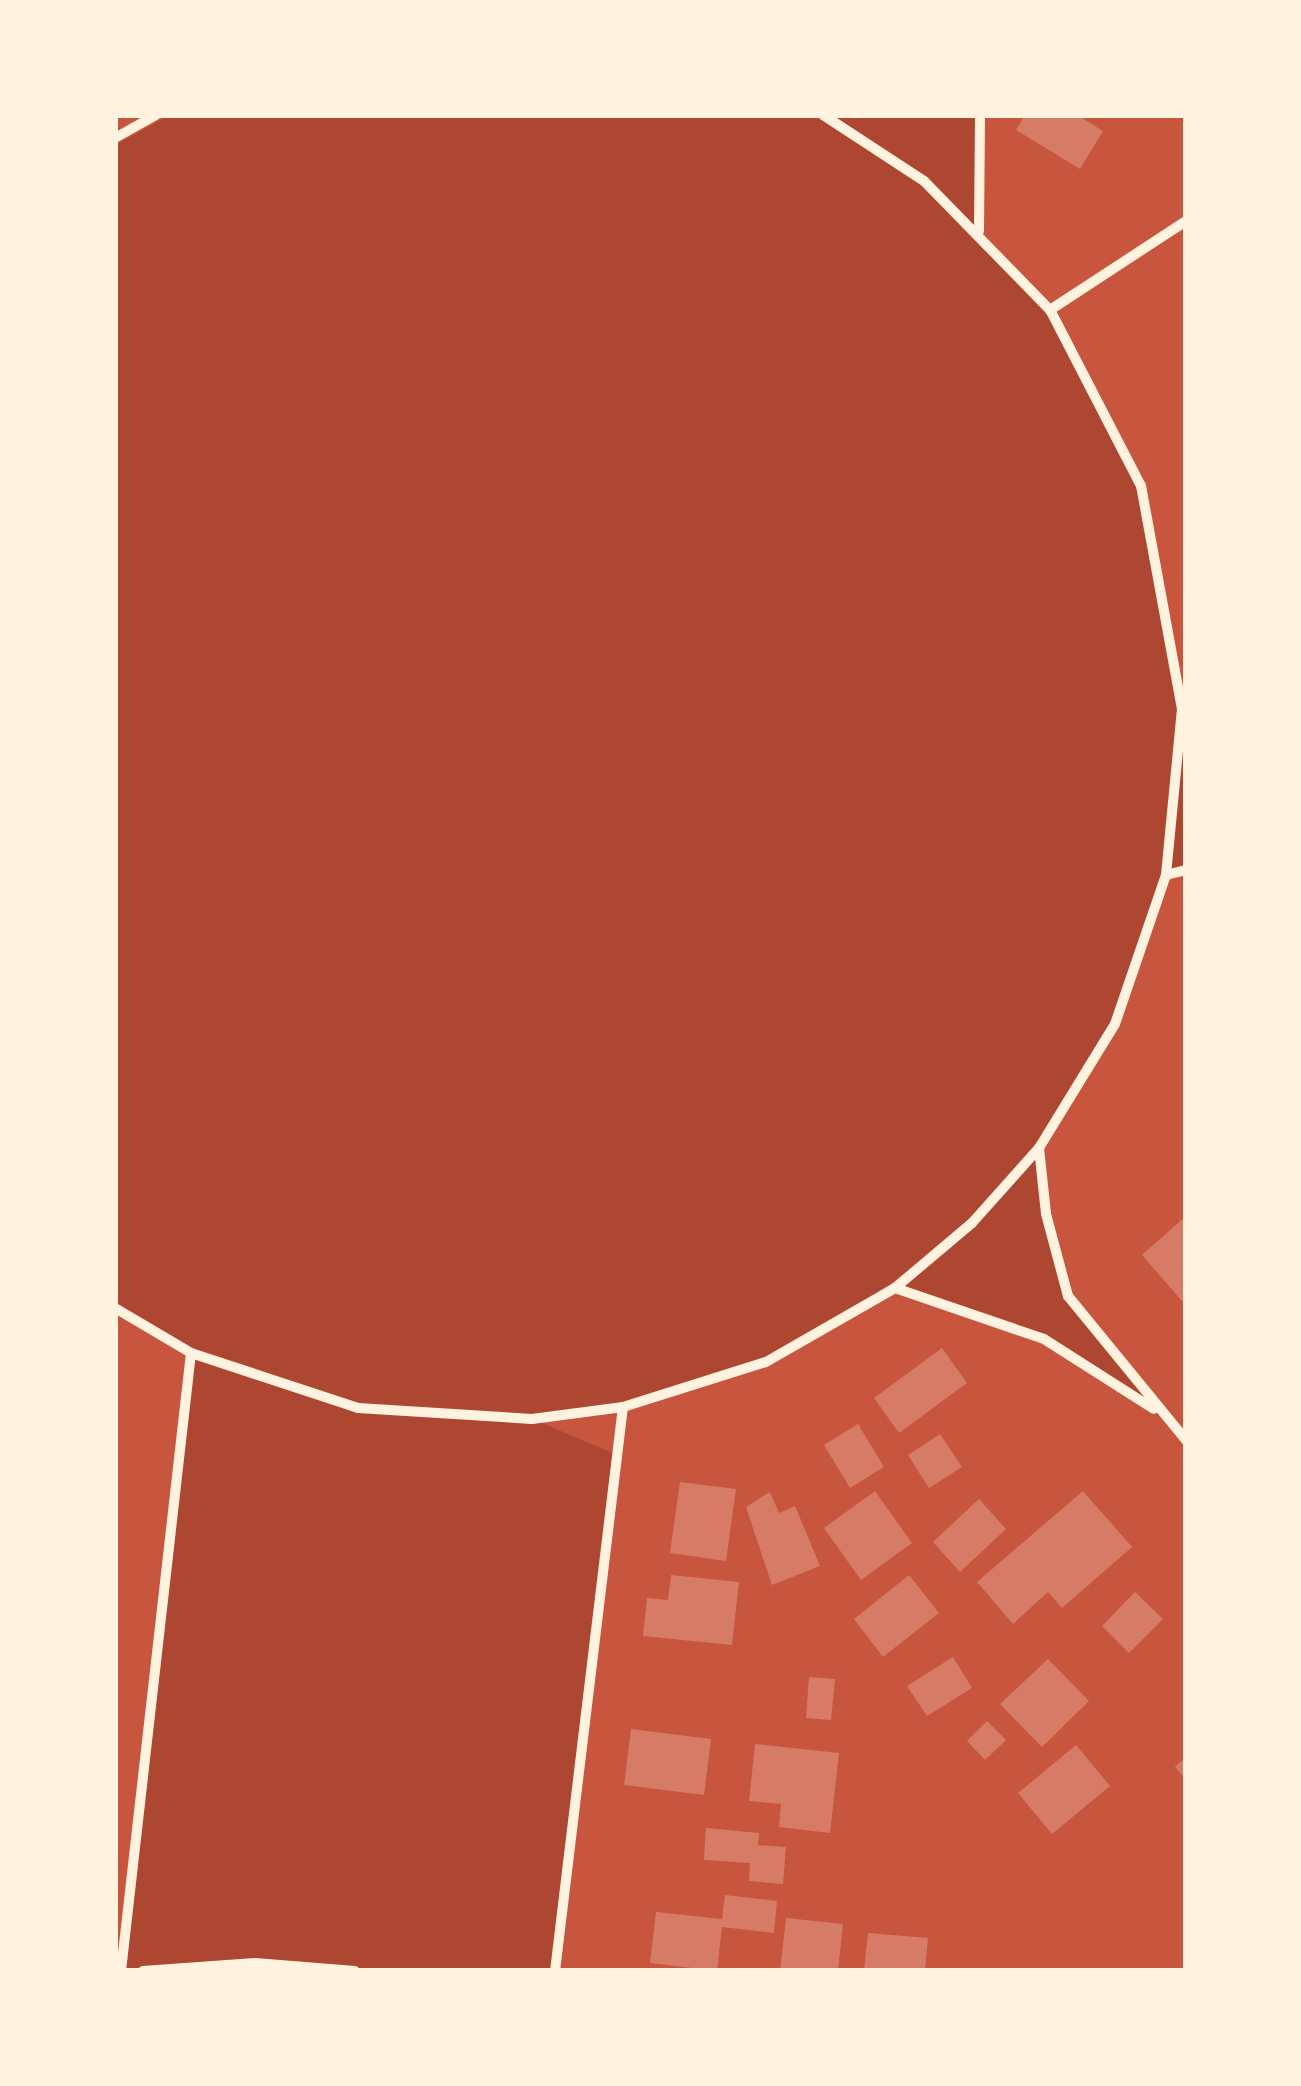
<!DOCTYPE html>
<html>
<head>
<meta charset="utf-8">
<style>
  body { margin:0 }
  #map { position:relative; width:1301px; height:2086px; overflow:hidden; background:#c8553d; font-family:"DejaVu Sans",sans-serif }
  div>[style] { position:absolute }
  .green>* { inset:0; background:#ae4732 }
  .building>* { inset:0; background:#d67c66 }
  .minor>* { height:10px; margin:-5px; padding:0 5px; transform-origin:5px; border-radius:5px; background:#fff3e0 }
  span { translate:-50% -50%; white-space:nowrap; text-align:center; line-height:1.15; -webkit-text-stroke:10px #fff3e0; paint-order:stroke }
  .frame { position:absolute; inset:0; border:118px solid #fff3e0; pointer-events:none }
</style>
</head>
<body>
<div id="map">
  <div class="green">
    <i style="clip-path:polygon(170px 115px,816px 115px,903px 168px,823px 115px,980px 115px,979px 231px,1050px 310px,1141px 486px,1186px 712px,1186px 870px,1166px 875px,1115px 1024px,1038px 1147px,1046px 1214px,1068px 1296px,1163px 1415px,1044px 1339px,895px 1288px,954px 1237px,811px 1341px,623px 1407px,535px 1420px,615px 1454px,555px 1971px,120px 1971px,191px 1354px,115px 1308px,115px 145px)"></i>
  </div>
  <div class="building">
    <i style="clip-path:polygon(1025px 115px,1077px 115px,1103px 131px,1080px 169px,1016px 130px)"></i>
    <i style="clip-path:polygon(1186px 1216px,1186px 1297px,1182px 1301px,1142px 1255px)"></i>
    <i style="clip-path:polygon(942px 1348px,967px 1383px,899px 1433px,874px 1398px)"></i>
    <i style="clip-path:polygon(858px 1424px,884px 1467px,850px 1488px,824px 1445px)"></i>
    <i style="clip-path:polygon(940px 1434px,962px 1467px,929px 1488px,908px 1455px)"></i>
    <i style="clip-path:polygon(680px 1482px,736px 1489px,726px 1561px,670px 1553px)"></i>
    <i style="clip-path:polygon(875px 1491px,912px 1543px,861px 1580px,824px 1528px)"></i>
    <i style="clip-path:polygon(1083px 1491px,1132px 1547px,1062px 1608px,1048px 1592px,1013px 1624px,977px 1582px)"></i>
    <i style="clip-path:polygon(770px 1492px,779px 1513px,795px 1506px,820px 1566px,772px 1585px,746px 1507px)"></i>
    <i style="clip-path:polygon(979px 1499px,1006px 1529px,960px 1572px,933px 1542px)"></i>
    <i style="clip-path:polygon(671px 1575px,739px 1582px,732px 1645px,643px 1636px,647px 1598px,668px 1600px)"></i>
    <i style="clip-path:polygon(909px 1575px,939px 1613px,883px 1657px,854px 1619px)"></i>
    <i style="clip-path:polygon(1135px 1592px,1163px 1619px,1129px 1653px,1102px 1626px)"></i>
    <i style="clip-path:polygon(953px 1657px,972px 1688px,927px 1716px,907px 1686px)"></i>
    <i style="clip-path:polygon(1048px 1659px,1089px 1701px,1042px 1747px,1000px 1704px)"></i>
    <i style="clip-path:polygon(809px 1677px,835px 1679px,831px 1720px,806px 1718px)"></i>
    <i style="clip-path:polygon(987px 1721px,1006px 1740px,985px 1760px,967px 1741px)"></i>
    <i style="clip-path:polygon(631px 1729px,711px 1739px,704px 1795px,624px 1785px)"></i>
    <i style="clip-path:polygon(755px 1744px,839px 1753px,830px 1833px,779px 1827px,781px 1804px,749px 1801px)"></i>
    <i style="clip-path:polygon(1076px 1745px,1110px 1786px,1052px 1834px,1018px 1793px)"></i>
    <i style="clip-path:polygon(1186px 1757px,1186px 1780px,1175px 1767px)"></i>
    <i style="clip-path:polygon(706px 1828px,759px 1833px,758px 1845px,786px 1847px,783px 1884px,749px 1881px,750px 1863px,704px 1860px)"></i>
    <i style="clip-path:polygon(725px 1895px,777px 1901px,774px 1933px,722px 1927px,717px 1971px,650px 1963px,656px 1912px,722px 1919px)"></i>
    <i style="clip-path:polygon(786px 1918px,843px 1924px,838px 1971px,780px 1971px)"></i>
    <i style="clip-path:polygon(868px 1933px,928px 1938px,925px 1971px,864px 1971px)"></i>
  </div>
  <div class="minor">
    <i style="left:115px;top:138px;width:47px;rotate:-29.3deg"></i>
    <i style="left:979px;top:231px;width:116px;rotate:-89.5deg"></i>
    <i style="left:1050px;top:310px;width:163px;rotate:-33.2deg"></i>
    <i style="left:1166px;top:875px;width:21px;rotate:-14deg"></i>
    <i style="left:1039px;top:1148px;width:66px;rotate:83.9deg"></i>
    <i style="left:1046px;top:1214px;width:85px;rotate:75deg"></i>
    <i style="left:1068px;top:1296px;width:186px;rotate:50.7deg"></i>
    <i style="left:895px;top:1288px;width:157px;rotate:18.9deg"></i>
    <i style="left:1044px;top:1339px;width:130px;rotate:32.5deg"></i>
    <i style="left:115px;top:1308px;width:88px;rotate:30.6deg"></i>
    <i style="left:191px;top:1353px;width:176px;rotate:18.2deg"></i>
    <i style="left:358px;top:1408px;width:174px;rotate:3.6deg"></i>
    <i style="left:532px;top:1419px;width:92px;rotate:-7.5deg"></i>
    <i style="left:623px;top:1407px;width:150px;rotate:-17.5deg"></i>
    <i style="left:766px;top:1362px;width:149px;rotate:-29.8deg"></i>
    <i style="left:895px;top:1288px;width:101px;rotate:-40.2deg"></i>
    <i style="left:972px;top:1223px;width:101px;rotate:-48.2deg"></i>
    <i style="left:1039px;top:1148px;width:145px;rotate:-58.5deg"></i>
    <i style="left:1115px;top:1024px;width:157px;rotate:-71.1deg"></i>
    <i style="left:1166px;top:875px;width:167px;rotate:-84.5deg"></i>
    <i style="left:1182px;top:709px;width:227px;rotate:-100.4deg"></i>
    <i style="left:1141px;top:486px;width:198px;rotate:-117.3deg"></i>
    <i style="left:1050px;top:310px;width:180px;rotate:-134.3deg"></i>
    <i style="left:924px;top:181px;width:121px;rotate:-146.8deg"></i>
    <i style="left:121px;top:1971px;width:622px;rotate:-83.54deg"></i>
    <i style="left:143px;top:1971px;width:112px;rotate:-4.1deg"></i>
    <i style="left:255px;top:1963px;width:100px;rotate:4.6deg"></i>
    <i style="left:555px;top:1971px;width:568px;rotate:-83.13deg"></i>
  </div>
  <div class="frame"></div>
</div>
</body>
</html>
